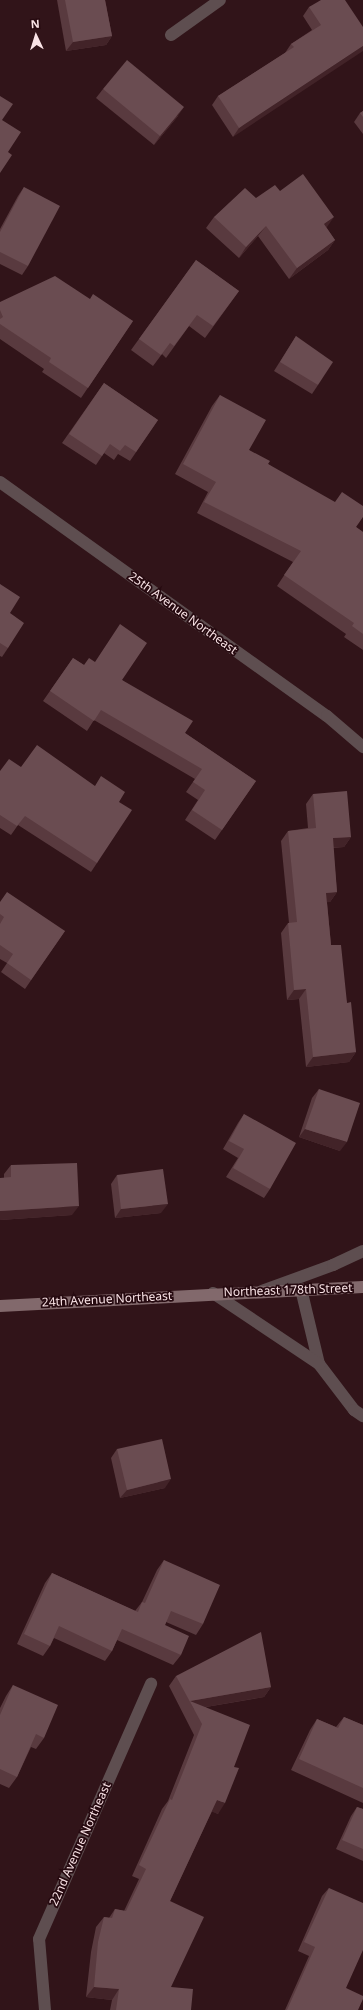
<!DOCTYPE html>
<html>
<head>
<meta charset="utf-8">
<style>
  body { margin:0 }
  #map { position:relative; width:363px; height:2010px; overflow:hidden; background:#311419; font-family:"Noto Sans",sans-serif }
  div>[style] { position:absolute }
  .service>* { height:12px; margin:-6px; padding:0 6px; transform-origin:6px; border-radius:6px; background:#5e4e50 }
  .minor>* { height:12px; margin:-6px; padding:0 6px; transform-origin:6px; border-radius:6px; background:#5e4e50 }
  .tertiary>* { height:12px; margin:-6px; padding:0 6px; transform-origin:6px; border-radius:6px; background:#5e4e50 }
  .secondary>* { height:12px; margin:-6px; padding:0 6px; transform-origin:6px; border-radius:6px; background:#82696c }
  .wall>* { inset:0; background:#593a3f }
  .shaded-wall>* { inset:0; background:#422328 }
  .building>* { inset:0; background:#6a4c51 }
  span { translate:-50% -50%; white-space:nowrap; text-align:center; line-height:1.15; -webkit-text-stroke:3.5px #260a10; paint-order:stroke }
  .street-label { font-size:12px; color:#f9e3e6 }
  .north { position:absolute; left:16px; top:16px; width:40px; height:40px; -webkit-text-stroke:3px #260a10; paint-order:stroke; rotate:356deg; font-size:11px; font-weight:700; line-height:16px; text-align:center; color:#f9e3e6 }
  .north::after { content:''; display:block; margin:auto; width:14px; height:18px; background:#f9e3e6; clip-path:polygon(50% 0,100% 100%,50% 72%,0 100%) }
</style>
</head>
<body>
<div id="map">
  <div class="service">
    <i style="left:171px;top:35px;width:60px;rotate:-35.5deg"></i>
  </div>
  <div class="minor">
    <i style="left:0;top:482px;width:402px;rotate:35.6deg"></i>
    <i style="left:327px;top:716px;width:48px;rotate:40.7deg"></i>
    <i style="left:262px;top:1291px;width:76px;rotate:-20.1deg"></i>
    <i style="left:333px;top:1265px;width:33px;rotate:-25deg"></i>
    <i style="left:45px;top:2010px;width:71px;rotate:-94.8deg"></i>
    <i style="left:39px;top:1939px;width:279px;rotate:-66.3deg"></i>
  </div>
  <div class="tertiary">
    <i style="left:301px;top:1289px;width:77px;rotate:76.5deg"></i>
    <i style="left:319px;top:1364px;width:58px;rotate:52.7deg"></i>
    <i style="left:354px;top:1410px;width:11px;rotate:34deg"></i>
    <i style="left:213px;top:1293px;width:128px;rotate:33.8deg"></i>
  </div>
  <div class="secondary">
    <i style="left:0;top:1306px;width:363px;rotate:-3deg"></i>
  </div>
  <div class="wall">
    <i style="clip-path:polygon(57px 0,105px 0,112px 36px,106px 45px,66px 51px)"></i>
    <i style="clip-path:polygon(345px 0,233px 137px,212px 105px,218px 96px,285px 53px,291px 44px,312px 30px,303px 16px,309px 7px)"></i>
    <i style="clip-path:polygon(103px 89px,178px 116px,154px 145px,96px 98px)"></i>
    <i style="clip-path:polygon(363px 111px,363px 134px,354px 122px,360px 113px)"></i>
    <i style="clip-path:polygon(24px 187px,28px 266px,22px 275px,0 264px,0 229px,18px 196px)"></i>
    <i style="clip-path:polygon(280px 191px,326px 227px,335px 240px,328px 250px,289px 279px,258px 236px,239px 258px,206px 228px,214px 217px,256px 198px)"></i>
    <i style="clip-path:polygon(196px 260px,239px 291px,205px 338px,189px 326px,166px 358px,162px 354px,153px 366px,131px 350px)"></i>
    <i style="clip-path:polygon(90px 299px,133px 321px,81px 398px,42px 372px,44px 369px,0 339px,0 302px)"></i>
    <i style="clip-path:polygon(296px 336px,318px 385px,312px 394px,274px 371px)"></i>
    <i style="clip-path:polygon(104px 383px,158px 420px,130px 461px,118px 454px,114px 460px,104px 453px,96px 465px,62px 443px)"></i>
    <i style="clip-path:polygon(220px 395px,249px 450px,268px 464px,363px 532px,363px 650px,344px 637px,346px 634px,277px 586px,293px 562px,197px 513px,208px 492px,175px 474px,212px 406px)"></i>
    <i style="clip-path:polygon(0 584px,10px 613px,8px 648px,2px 657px,0 656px)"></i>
    <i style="clip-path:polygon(73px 658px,84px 665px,122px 680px,185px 733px,256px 781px,215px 840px,185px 820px,198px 800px,186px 792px,195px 779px,94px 720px,87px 731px,43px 701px)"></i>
    <i style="clip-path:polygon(0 771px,119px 802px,97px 863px,91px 872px,18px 825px,11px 835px,0 828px)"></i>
    <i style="clip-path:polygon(313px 794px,351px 837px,344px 847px,333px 848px,337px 892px,330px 902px,327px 902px,331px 945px,347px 1003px,356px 1052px,349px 1062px,306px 1067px,299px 999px,287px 1000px,281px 933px,288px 923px,289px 923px,281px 841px,288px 831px,308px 828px,306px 804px)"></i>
    <i style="clip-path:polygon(0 902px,65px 931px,25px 989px,1px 972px,7px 963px,0 959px)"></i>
    <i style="clip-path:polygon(319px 1089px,340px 1151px,299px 1137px,312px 1098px)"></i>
    <i style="clip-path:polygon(244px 1114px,270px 1189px,264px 1198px,226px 1177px,238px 1158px,223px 1149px,238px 1123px)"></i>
    <i style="clip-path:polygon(11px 1165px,72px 1215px,0 1220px,0 1178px,4px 1178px,4px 1174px)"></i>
    <i style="clip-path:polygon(117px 1175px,161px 1213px,115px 1218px,111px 1184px)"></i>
    <i style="clip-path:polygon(117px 1449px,165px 1488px,120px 1498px,111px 1458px)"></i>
    <i style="clip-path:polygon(164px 1560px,203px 1624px,196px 1635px,166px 1622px,165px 1625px,181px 1655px,173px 1665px,117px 1640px,112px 1651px,105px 1661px,54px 1638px,50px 1646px,43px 1656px,17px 1644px,45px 1583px,52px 1573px,135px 1611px,142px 1602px,157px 1570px)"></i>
    <i style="clip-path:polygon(176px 1676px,271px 1687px,264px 1697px,206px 1707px,234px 1767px,218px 1814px,212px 1811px,170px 1901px,171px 1987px,191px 2010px,110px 2010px,112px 2000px,86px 1997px,91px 1952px,96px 1927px,104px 1917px,109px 1918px,115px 1909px,124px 1911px,139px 1879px,132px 1876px,162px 1809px,168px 1801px,194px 1735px,169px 1686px)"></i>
    <i style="clip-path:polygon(13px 1685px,44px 1738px,36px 1749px,31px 1747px,17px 1777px,9px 1788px,0 1784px,0 1708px,6px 1696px)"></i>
    <i style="clip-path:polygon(344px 1717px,363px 1725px,363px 1803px,291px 1770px,310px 1730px,317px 1719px,336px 1727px)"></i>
    <i style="clip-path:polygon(357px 1807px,363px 1809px,363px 1861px,336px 1849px,351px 1816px)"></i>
    <i style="clip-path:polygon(329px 1888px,346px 1988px,358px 2010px,285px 2010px,309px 1956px,298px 1951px,322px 1896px)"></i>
  </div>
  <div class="shaded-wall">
    <i style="clip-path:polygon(112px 36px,106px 45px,66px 51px,73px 42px)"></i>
    <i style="clip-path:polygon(363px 46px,363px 51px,233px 137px,239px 128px)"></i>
    <i style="clip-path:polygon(184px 107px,178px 116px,154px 145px,160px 136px)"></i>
    <i style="clip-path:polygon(334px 217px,327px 227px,316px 235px,324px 224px)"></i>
    <i style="clip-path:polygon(266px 226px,258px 236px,239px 258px,246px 247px)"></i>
    <i style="clip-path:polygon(335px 240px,328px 250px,289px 279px,297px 268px)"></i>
    <i style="clip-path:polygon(351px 837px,344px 847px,326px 848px,333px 838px)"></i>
    <i style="clip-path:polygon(337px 892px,330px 902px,319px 903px,326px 893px)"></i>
    <i style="clip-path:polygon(306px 989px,299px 999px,287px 1000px,294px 990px)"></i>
    <i style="clip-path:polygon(356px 1052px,349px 1062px,306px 1067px,313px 1057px)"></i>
    <i style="clip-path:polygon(305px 1129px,347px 1142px,340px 1151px,299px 1137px)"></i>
    <i style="clip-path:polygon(168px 1204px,161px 1213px,115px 1218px,121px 1209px)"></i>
    <i style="clip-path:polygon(79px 1206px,72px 1215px,0 1220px,0 1211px)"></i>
    <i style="clip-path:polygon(171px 1479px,165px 1488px,120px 1498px,127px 1490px)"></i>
    <i style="clip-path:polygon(271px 1687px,264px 1697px,194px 1709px,190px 1701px)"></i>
    <i style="clip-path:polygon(217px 1800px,225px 1803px,218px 1814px,210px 1811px)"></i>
    <i style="clip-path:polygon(94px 1987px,119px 1989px,112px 2000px,86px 1997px)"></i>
  </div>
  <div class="building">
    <i style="clip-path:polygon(65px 0,105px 0,112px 36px,73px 42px)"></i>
    <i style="clip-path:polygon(321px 0,345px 0,363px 27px,363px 46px,239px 128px,218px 96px,294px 47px,291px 44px,321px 25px,309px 7px)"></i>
    <i style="clip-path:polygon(127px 60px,184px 107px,160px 136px,103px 89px)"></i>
    <i style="clip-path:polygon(0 96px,13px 104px,2px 120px,21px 132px,8px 152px,12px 155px,0 173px)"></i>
    <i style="clip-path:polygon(363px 111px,363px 117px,360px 113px)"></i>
    <i style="clip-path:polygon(303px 174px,334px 217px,324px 224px,335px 240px,297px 268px,266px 226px,246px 247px,214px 217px,245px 188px,256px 198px,275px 185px,280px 191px)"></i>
    <i style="clip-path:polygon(24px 187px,60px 206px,28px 266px,0 252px,0 232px)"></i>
    <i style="clip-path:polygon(196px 260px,239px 291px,213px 326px,197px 315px,174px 346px,170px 343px,161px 355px,139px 339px)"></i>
    <i style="clip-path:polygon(55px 276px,90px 299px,93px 294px,133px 321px,88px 388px,49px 362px,51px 358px,0 324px,0 319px,3px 317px,0 310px,0 302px)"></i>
    <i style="clip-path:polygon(296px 336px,333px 362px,318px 385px,280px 362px)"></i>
    <i style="clip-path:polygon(104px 383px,158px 420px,136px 452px,125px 445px,120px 451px,110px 444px,102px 456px,69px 434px)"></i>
    <i style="clip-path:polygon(220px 395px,266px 420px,249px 450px,270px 461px,268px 464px,335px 502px,342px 492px,363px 506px,363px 517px,356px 527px,363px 532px,363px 634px,352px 626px,354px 623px,284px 575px,301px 551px,204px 502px,216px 482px,183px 464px)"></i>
    <i style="clip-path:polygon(0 584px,20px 597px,10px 613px,24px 623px,8px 648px,0 643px)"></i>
    <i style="clip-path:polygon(120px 624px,147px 643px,122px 680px,193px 721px,185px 733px,256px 781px,222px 830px,192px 810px,205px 790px,193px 782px,202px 769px,101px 710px,94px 721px,50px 691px,73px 658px,84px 665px,89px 658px,95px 662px)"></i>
    <i style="clip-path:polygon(37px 745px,95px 786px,101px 776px,125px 792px,119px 802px,132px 810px,97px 863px,25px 816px,17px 826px,0 815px,0 771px,9px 759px,21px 767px)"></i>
    <i style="clip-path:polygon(347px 791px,351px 837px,333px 838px,337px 892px,326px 893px,331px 945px,341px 945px,347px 1003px,351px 1002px,356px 1052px,313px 1057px,306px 989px,294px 990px,288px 923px,297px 922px,288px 831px,316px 828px,313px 794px)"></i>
    <i style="clip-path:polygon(7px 892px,65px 931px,31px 980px,7px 963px,13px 954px,0 945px,0 924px,4px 917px,0 914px,0 902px)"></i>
    <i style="clip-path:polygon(319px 1089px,360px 1103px,347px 1142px,305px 1129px)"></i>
    <i style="clip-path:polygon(244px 1114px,296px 1143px,270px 1189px,233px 1168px,244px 1149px,229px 1141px)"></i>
    <i style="clip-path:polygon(77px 1163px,79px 1206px,0 1211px,0 1178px,11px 1177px,11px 1165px)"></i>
    <i style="clip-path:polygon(163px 1169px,168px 1204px,121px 1209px,117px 1175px)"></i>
    <i style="clip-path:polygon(162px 1439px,171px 1479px,127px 1490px,117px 1449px)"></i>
    <i style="clip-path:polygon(164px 1560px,220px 1585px,203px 1624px,171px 1611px,165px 1625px,189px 1636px,181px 1655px,122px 1629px,112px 1651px,59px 1626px,50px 1646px,24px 1634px,52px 1573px,138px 1612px,142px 1602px,145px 1603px)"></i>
    <i style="clip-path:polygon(261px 1632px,271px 1687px,190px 1701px,250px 1725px,234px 1767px,239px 1768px,225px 1803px,217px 1800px,170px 1901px,204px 1917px,171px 1987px,193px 1989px,191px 2010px,116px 2010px,119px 1989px,94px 1987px,98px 1942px,104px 1917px,112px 1918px,115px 1909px,126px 1911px,146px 1869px,139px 1865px,170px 1799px,172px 1800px,202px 1724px,176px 1676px)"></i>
    <i style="clip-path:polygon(13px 1685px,58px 1705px,44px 1738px,36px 1734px,17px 1777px,0 1769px,0 1715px)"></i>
    <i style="clip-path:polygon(344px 1717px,363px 1725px,363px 1788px,299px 1759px,317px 1719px,338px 1728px)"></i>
    <i style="clip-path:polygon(357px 1807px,363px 1809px,363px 1849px,342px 1840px)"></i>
    <i style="clip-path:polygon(329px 1888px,363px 1903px,363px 1950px,346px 1988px,363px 1996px,363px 1999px,358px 2010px,287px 2010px,315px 1947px,304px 1942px)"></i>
  </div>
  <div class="street-label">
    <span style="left:183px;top:613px;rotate:36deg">25th Avenue Northeast</span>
    <span style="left:288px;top:1290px;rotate:-2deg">Northeast 178th Street</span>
    <span style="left:107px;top:1299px;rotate:-3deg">24th Avenue Northeast</span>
    <span style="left:80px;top:1844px;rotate:-66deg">22nd Avenue Northeast</span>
  </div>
  <div class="north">N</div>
</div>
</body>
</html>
